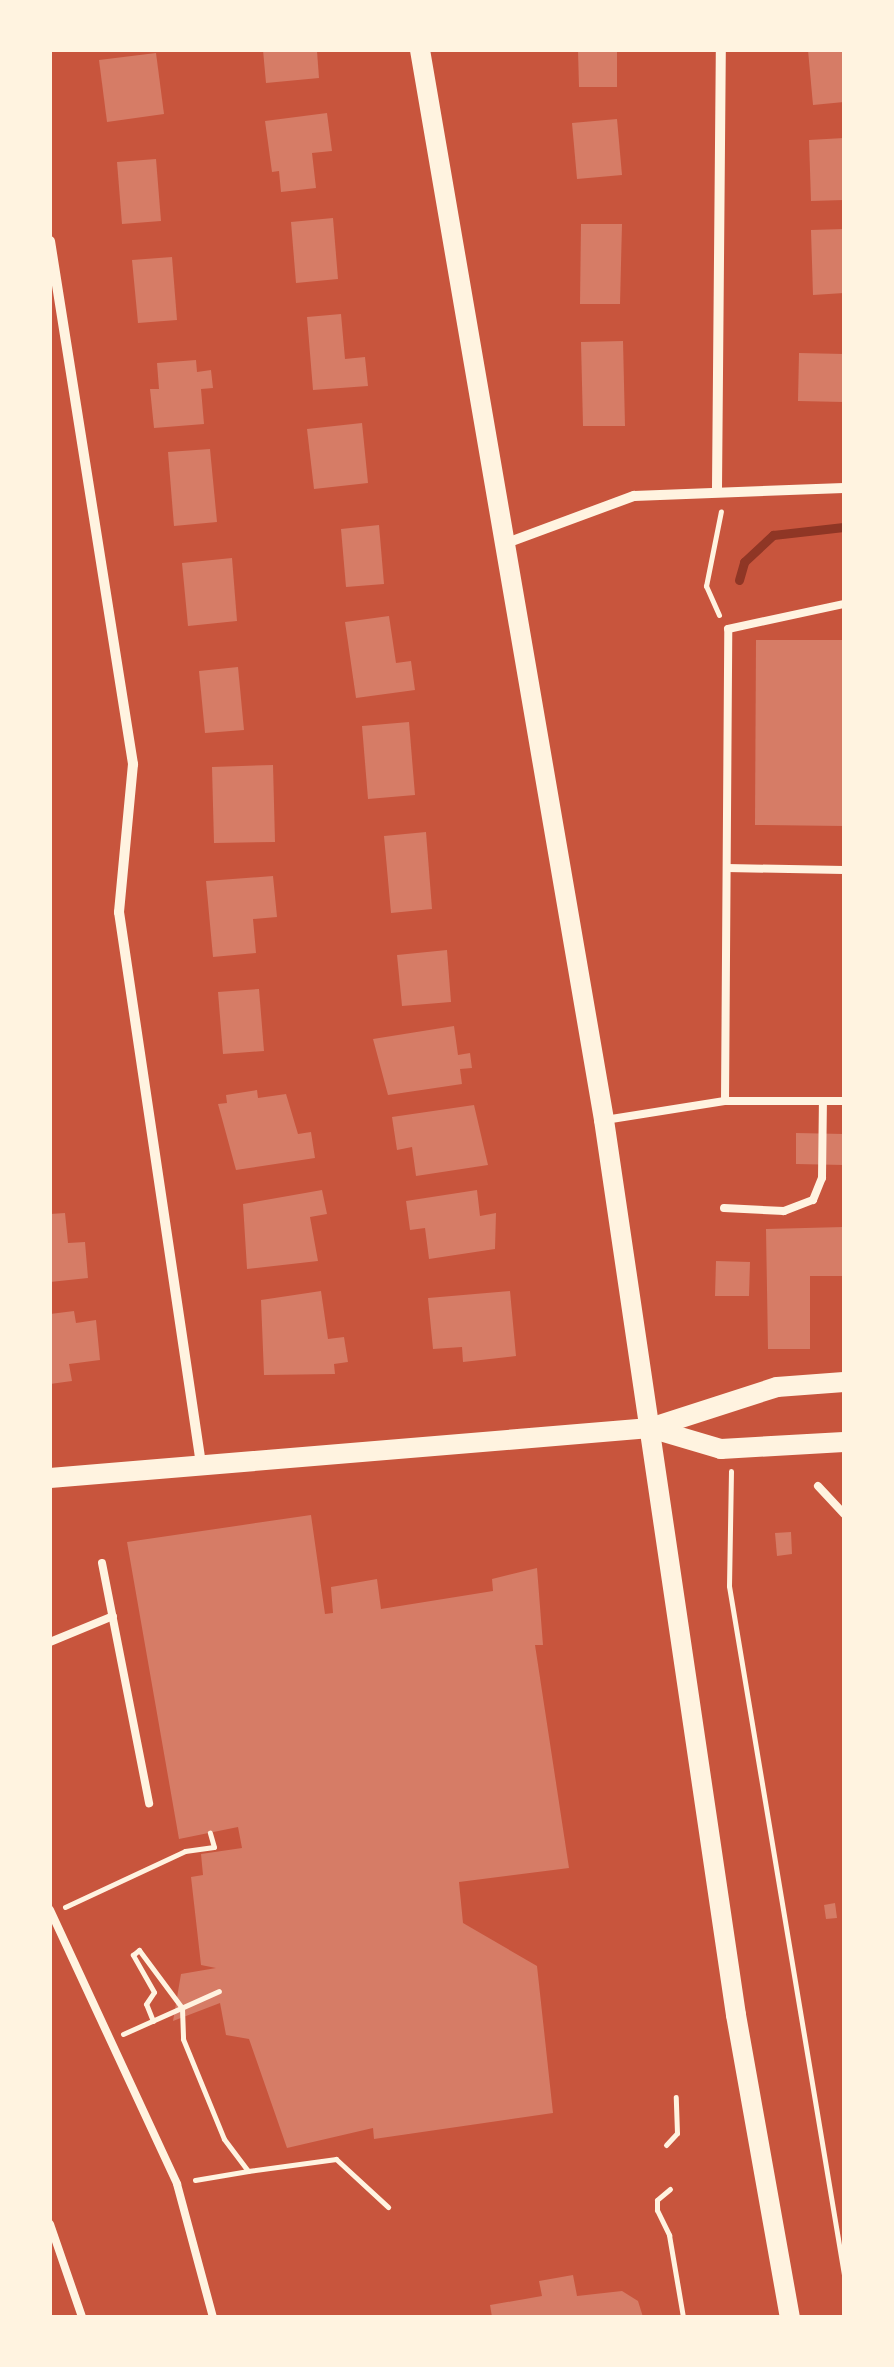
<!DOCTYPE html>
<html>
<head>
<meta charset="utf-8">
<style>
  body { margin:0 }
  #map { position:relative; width:894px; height:2367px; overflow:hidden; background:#c8553d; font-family:"IBM Plex Sans",sans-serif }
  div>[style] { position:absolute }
  .stream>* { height:9px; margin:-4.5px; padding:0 4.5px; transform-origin:4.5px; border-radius:4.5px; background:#8f3625 }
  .building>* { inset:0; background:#d67c66 }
  .path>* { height:5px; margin:-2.5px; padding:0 2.5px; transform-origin:2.5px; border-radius:2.5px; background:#fff3e0 }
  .service>* { height:8px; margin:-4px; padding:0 4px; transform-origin:4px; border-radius:4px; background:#fff3e0 }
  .minor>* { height:10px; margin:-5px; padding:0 5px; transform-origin:5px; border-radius:5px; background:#fff3e0 }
  .secondary>* { height:20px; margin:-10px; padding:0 10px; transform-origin:10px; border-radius:10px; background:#fff3e0 }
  span { translate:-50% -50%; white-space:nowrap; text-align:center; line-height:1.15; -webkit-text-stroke:9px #fff3e0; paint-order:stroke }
  .frame { position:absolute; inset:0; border:52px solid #fff3e0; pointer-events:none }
</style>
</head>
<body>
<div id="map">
  <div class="stream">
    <i style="left:739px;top:580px;width:19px;rotate:-74deg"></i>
    <i style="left:744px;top:562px;width:40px;rotate:-43deg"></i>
    <i style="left:773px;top:535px;width:71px;rotate:-6.4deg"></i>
  </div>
  <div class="building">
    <i style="clip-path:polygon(263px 50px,317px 51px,319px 78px,266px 83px)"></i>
    <i style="clip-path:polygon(578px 50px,617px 50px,617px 87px,579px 87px)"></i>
    <i style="clip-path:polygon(808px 50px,844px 50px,844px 102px,813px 105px)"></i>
    <i style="clip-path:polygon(156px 53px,164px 114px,107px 122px,99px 60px)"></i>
    <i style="clip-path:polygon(327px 113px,332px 151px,312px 153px,316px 188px,281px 192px,279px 171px,272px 172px,265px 121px)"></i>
    <i style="clip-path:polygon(617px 119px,622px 175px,577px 179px,572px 123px)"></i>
    <i style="clip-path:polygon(844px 138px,844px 200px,811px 201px,809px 140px)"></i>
    <i style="clip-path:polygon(156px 159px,161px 221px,122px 224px,117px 162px)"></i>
    <i style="clip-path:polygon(333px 218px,338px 279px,296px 283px,291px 222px)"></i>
    <i style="clip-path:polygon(581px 224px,622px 224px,620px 304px,580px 304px)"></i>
    <i style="clip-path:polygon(844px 229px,844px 293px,813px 295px,811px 230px)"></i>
    <i style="clip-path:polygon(172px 257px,177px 320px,138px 323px,132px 260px)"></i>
    <i style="clip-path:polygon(341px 314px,345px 359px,365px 357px,368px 386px,313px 390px,307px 317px)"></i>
    <i style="clip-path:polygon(623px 341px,625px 426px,583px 426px,581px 342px)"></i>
    <i style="clip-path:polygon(799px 353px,844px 354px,844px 402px,798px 401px)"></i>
    <i style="clip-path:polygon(196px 360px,197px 372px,211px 370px,213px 388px,201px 389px,204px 424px,154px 428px,150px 389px,159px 389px,157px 363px)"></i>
    <i style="clip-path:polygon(362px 423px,368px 483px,314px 489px,307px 429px)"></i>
    <i style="clip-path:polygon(210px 449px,217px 522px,174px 526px,168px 452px)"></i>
    <i style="clip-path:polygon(379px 525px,384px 584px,346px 587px,341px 529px)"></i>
    <i style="clip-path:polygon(232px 558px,237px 621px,188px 626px,182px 563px)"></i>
    <i style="clip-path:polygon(389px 616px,396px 663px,411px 661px,415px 690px,356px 698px,345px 622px)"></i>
    <i style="clip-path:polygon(756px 640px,844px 640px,844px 826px,755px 825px)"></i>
    <i style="clip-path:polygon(238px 667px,244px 730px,205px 733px,199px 671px)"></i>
    <i style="clip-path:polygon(409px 722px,415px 795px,368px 799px,362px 726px)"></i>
    <i style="clip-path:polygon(273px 765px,275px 842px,214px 843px,212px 767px)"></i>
    <i style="clip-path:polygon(426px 832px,432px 909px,391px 913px,384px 836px)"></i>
    <i style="clip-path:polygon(273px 876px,277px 917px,253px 919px,256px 953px,213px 957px,206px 881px)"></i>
    <i style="clip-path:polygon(447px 950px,451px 1002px,402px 1006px,397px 955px)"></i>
    <i style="clip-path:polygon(259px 989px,264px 1051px,223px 1054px,218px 992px)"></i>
    <i style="clip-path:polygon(454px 1026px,458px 1055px,470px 1053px,472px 1068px,460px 1069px,462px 1084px,388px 1095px,373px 1039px)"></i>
    <i style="clip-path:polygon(257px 1090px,258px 1098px,286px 1094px,298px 1134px,311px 1132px,315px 1158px,236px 1170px,218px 1104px,227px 1103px,226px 1095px)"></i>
    <i style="clip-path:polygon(474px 1105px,488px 1165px,416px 1176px,412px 1147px,397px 1150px,392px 1117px)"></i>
    <i style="clip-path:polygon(796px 1133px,844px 1134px,844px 1165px,796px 1164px)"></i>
    <i style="clip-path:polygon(322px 1190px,327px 1214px,310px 1217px,318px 1261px,247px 1269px,243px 1204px)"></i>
    <i style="clip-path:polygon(477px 1190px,480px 1216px,496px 1213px,495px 1249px,429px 1259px,425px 1228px,410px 1230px,406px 1201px)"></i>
    <i style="clip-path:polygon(65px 1213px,68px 1243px,85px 1242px,88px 1278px,50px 1282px,50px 1214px)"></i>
    <i style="clip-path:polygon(844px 1227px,844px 1276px,810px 1276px,810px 1349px,768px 1349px,766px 1229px)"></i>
    <i style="clip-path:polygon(716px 1261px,750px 1262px,749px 1296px,715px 1296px)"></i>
    <i style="clip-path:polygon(321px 1291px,328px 1339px,344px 1337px,348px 1362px,334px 1364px,335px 1374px,264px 1375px,261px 1300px)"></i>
    <i style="clip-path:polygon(510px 1291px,516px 1356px,463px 1362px,462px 1347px,433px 1349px,428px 1298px)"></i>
    <i style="clip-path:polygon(74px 1311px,76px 1323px,96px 1320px,100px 1360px,69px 1364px,72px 1381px,50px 1384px,50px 1314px)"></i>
    <i style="clip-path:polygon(311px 1515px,325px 1614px,333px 1613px,331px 1587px,377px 1579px,381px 1609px,493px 1591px,492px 1579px,537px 1568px,543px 1645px,535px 1645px,569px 1868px,459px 1882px,463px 1923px,537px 1966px,553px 2113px,374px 2139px,373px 2128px,287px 2148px,249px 2039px,226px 2035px,220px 2003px,173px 2021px,181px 1974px,216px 1968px,201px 1965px,191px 1877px,203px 1875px,201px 1854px,242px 1848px,238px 1827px,179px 1839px,127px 1542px)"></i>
    <i style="clip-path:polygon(791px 1532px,792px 1554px,777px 1556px,775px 1533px)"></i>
    <i style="clip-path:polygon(835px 1903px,837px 1918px,826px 1919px,824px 1905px)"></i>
    <i style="clip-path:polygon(573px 2275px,577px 2296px,622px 2291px,638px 2301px,643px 2317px,492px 2317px,490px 2305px,542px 2296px,539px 2281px)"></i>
  </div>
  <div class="path">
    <i style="left:719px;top:615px;width:32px;rotate:-114deg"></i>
    <i style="left:706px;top:586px;width:76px;rotate:-78.7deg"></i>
    <i style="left:731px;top:1471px;width:115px;rotate:91deg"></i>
    <i style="left:729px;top:1586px;width:699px;rotate:80.52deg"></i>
    <i style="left:65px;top:1907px;width:132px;rotate:-25deg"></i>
    <i style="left:185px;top:1851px;width:29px;rotate:-8deg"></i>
    <i style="left:214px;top:1847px;width:15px;rotate:-106deg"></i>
    <i style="left:153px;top:2021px;width:18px;rotate:-112deg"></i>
    <i style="left:146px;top:2004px;width:14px;rotate:-56deg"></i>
    <i style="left:154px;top:1992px;width:43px;rotate:-119.6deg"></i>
    <i style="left:133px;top:1955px;width:8px;rotate:-40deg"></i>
    <i style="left:139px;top:1950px;width:72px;rotate:53.4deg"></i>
    <i style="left:182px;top:2008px;width:31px;rotate:88deg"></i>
    <i style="left:183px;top:2039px;width:108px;rotate:67.7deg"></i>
    <i style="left:224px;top:2139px;width:40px;rotate:53deg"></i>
    <i style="left:248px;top:2171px;width:89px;rotate:-7.8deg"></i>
    <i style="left:336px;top:2159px;width:71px;rotate:42.7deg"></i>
    <i style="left:123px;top:2034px;width:105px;rotate:-24.1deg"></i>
    <i style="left:666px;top:2145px;width:16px;rotate:-47deg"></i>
    <i style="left:677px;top:2133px;width:36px;rotate:-92deg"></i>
    <i style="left:195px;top:2180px;width:54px;rotate:-9.6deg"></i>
    <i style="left:670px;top:2189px;width:17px;rotate:140deg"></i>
    <i style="left:657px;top:2200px;width:10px;rotate:90deg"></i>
    <i style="left:657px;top:2210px;width:28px;rotate:64deg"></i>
    <i style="left:669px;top:2235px;width:83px;rotate:80.3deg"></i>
  </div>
  <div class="service">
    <i style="left:727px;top:868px;width:117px;rotate:1deg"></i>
    <i style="left:725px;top:1101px;width:472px;rotate:-89.6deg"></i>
    <i style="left:728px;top:629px;width:119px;rotate:-12.2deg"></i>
    <i style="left:605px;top:1120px;width:121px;rotate:-9deg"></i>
    <i style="left:725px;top:1101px;width:119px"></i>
    <i style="left:724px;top:1208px;width:60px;rotate:2.9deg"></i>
    <i style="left:784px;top:1211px;width:31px;rotate:-21deg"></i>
    <i style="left:813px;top:1200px;width:24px;rotate:-68deg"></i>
    <i style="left:822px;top:1178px;width:77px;rotate:-89.3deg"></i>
    <i style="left:818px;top:1486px;width:38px;rotate:47deg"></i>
    <i style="left:102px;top:1563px;width:245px;rotate:78.9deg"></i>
    <i style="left:50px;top:1642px;width:68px;rotate:-22.4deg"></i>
    <i style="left:50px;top:1910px;width:302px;rotate:65.1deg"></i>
    <i style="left:177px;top:2184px;width:138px;rotate:74.9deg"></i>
    <i style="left:50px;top:2224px;width:98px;rotate:71deg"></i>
  </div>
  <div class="minor">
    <i style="left:50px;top:241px;width:530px;rotate:80.98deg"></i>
    <i style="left:133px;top:764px;width:149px;rotate:95.4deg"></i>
    <i style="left:119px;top:912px;width:558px;rotate:81.55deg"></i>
    <i style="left:717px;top:488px;width:438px;rotate:-89.5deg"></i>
    <i style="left:504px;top:544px;width:139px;rotate:-20.3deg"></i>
    <i style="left:634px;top:496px;width:210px;rotate:-2.2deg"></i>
  </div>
  <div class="secondary">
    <i style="left:420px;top:50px;width:1086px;rotate:80.24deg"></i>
    <i style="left:604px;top:1120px;width:905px;rotate:81.61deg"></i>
    <i style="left:736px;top:2015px;width:307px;rotate:79.9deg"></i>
    <i style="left:650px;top:1428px;width:74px;rotate:16.5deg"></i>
    <i style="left:721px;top:1449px;width:123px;rotate:-3.3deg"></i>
    <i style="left:50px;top:1478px;width:602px;rotate:-4.76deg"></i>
    <i style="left:650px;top:1428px;width:133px;rotate:-17.9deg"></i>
    <i style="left:777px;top:1387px;width:67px;rotate:-4.3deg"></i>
  </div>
  <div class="frame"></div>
</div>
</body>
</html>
